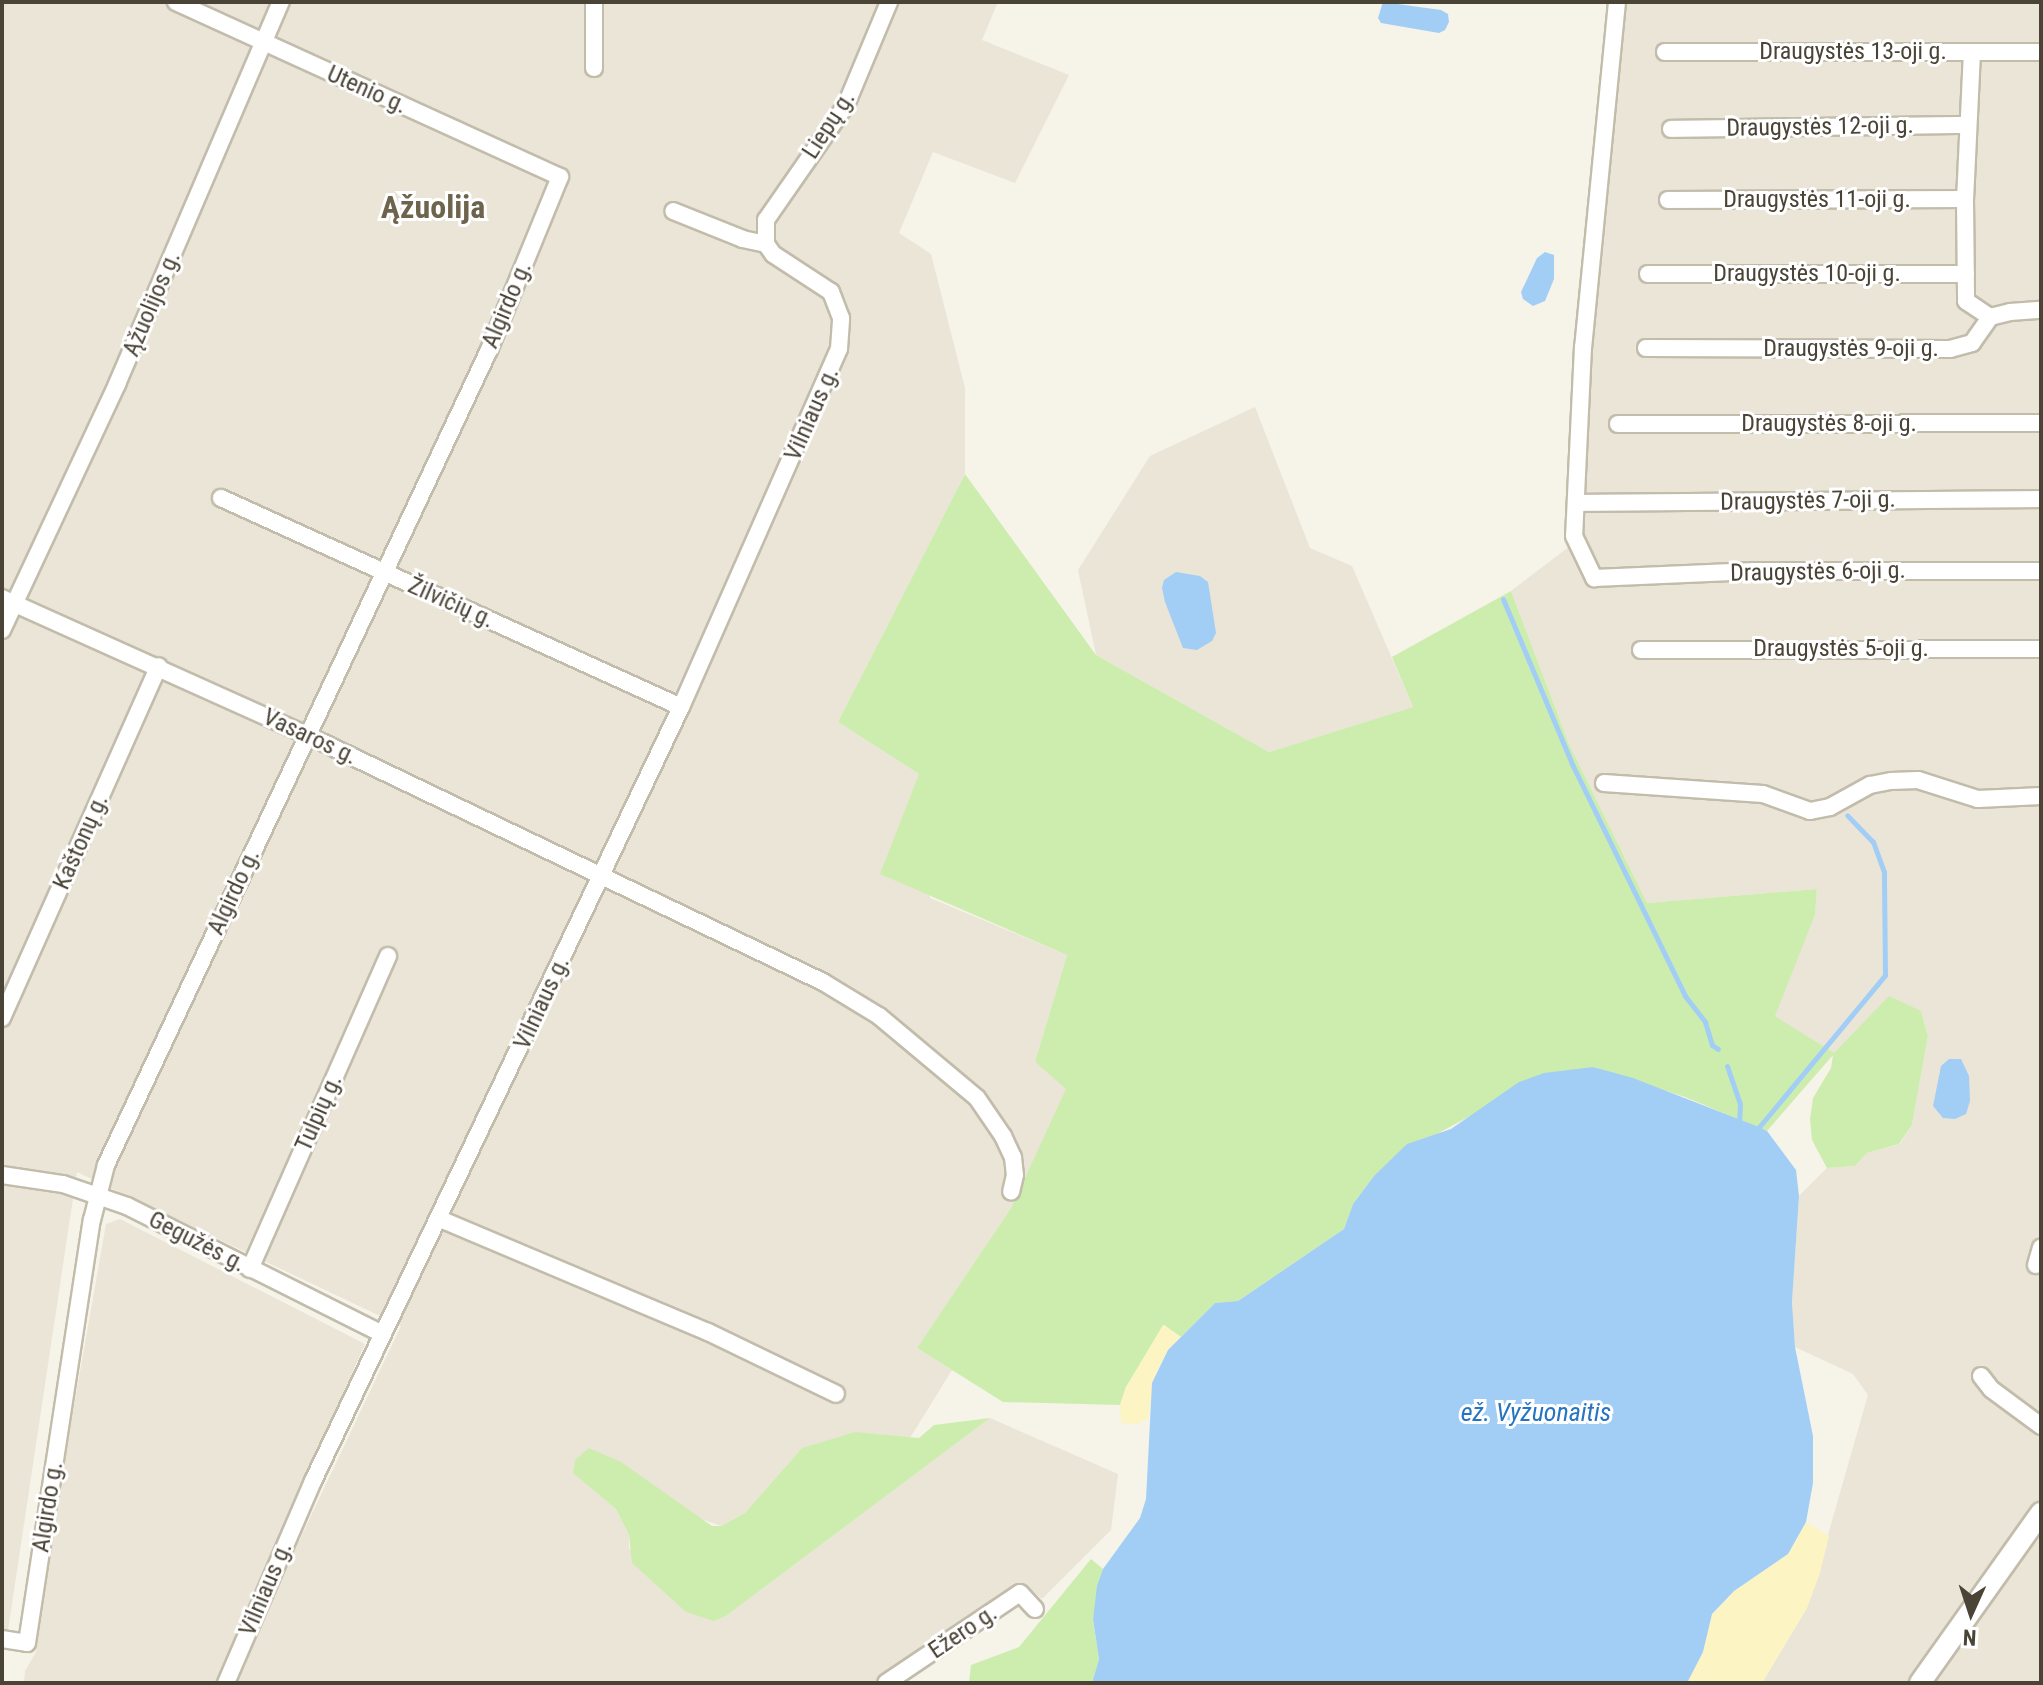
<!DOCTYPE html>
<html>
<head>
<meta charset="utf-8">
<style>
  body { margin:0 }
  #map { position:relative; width:2043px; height:1685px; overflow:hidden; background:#f6f3e9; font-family:"Roboto Condensed",sans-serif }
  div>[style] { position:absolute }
  .residential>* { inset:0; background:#eae5d7 }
  .green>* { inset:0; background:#cdedaf }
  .sand>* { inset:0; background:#fcf4c3 }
  .water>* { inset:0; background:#a2cef6 }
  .stream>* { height:5px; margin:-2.5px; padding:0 2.5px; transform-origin:2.5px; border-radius:2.5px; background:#a2cef6 }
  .roads { filter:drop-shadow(2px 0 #c2bcab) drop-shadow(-2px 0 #c2bcab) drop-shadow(0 2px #c2bcab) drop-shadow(0 -2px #c2bcab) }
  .minor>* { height:16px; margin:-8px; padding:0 8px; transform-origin:8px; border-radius:8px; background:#fff }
  .tertiary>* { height:20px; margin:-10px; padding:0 10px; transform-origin:10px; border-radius:10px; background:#fff }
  span { translate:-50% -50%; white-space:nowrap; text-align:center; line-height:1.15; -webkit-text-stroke:6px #fff; paint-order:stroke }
  .street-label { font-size:24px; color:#4a4437 }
  .water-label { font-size:26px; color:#2675c0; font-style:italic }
  .district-label { font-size:32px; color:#6e634d; font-weight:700 }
  .frame { position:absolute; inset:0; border:4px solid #4a4437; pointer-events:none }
  .north { position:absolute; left:1931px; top:1573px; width:80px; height:80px; -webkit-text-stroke:6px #fff; paint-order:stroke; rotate:183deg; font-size:22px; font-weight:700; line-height:32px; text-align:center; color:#4a4437 }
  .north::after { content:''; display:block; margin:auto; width:28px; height:36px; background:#4a4437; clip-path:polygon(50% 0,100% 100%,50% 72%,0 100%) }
</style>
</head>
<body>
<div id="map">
  <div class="residential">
    <i style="clip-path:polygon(2px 2px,998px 2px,982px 40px,1069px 75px,1015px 183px,933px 152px,899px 233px,931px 254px,965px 388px,965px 474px,838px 722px,919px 774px,930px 898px,1067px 955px,1035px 1062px,1067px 1089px,1011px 1208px,917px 1348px,952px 1370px,910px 1438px,802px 1448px,745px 1513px,721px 1526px,573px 1472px,616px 1509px,629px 1535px,629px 1548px,714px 1621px,726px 1616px,990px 1418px,1118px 1474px,1111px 1530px,1042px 1599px,1024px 1584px,881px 1683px,236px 1683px,263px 1617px,401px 1326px,77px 1172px,7px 1637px,2px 1636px)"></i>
    <i style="clip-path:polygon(1625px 2px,2041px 2px,2041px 1683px,1762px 1683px,1807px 1608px,1868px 1395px,1853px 1374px,1795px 1347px,1792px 1302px,1799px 1196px,1827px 1168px,1855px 1166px,1867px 1153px,1900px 1144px,1912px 1125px,1928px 1036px,1921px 1011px,1834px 1054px,1774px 1016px,1815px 915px,1817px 889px,1647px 903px,1569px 744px,1511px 591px,1570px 546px)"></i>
    <i style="clip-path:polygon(1255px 407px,1310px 548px,1352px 566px,1413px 707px,1269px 752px,1096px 655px,1078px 570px,1150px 456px)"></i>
    <i style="clip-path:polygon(120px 1219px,365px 1344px,241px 1621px,219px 1683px,24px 1683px,25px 1671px,36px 1652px,49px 1548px,106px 1224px)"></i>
  </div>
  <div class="green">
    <i style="clip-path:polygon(965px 474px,1096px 655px,1269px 752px,1413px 707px,1392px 657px,1511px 591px,1569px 744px,1647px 903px,1817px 889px,1815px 915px,1775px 1016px,1834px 1053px,1889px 996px,1921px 1011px,1928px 1036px,1912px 1125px,1899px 1144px,1867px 1153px,1855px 1166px,1827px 1168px,1812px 1140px,1810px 1119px,1813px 1098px,1831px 1068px,1833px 1055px,1767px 1131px,1685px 1097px,1593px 1067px,1481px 1110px,1435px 1135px,1374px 1176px,1353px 1204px,1344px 1229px,1238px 1301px,1215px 1303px,1181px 1337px,1164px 1325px,1126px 1387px,1120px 1405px,1003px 1402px,917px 1348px,1011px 1208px,1066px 1089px,1035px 1062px,1067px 955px,880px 874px,919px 774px,838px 722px)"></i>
    <i style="clip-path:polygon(990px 1418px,726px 1616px,714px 1621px,686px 1612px,632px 1563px,629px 1535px,616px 1509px,573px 1473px,575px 1460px,589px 1448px,621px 1462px,712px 1526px,721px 1526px,745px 1513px,802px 1448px,855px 1432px,919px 1438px,934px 1425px)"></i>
    <i style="clip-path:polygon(1091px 1559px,1103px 1569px,1093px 1619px,1099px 1659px,1092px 1683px,969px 1683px,971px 1665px,1019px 1647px)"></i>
  </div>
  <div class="sand">
    <i style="clip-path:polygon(1163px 1325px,1181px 1337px,1168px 1350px,1156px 1372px,1148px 1418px,1137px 1424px,1121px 1423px,1120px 1405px,1126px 1387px)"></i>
    <i style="clip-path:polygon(1806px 1522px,1829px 1536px,1820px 1573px,1807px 1608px,1762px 1683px,1687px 1683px,1703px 1652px,1712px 1614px,1734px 1591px,1788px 1554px)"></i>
  </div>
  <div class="water">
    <i style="clip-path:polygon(1383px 2px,1441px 10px,1448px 14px,1449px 22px,1445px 30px,1439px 33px,1381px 23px,1378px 18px)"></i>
    <i style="clip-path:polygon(1545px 252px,1554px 255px,1554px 279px,1545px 301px,1533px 306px,1523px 299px,1521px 292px,1537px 258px)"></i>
    <i style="clip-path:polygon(1176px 572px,1200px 576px,1208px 582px,1216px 633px,1212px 641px,1197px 650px,1183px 648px,1165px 602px,1162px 588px,1164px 580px)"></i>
    <i style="clip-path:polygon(1949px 1059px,1961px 1059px,1969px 1076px,1970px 1101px,1966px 1114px,1955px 1119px,1943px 1118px,1933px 1106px,1941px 1066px)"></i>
    <i style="clip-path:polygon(1593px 1067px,1633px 1078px,1759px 1127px,1767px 1131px,1796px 1170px,1799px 1196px,1792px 1302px,1795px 1347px,1813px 1436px,1813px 1483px,1806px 1522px,1788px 1554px,1734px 1591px,1712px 1614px,1703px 1652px,1687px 1683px,1092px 1683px,1099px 1659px,1093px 1619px,1097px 1586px,1103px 1569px,1140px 1518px,1146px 1499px,1152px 1383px,1168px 1350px,1215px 1303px,1238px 1301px,1344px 1229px,1353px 1204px,1374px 1176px,1407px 1144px,1451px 1129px,1519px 1082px,1544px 1073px)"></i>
  </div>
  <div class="stream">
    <i style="left:1503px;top:599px;width:181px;rotate:67.3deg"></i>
    <i style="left:1573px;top:766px;width:256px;rotate:64deg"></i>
    <i style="left:1685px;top:996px;width:33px;rotate:52deg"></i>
    <i style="left:1705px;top:1022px;width:24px;rotate:73deg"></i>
    <i style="left:1712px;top:1045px;width:7px;rotate:34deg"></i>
    <i style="left:1727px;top:1066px;width:40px;rotate:71.1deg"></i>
    <i style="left:1740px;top:1104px;width:17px;rotate:93deg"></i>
    <i style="left:1759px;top:1127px;width:197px;rotate:-50.3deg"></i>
    <i style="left:1885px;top:975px;width:103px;rotate:-90.6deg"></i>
    <i style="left:1884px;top:872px;width:32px;rotate:-110deg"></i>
    <i style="left:1873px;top:842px;width:37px;rotate:-134deg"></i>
  </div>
  <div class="roads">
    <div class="minor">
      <i style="left:594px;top:2px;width:66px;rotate:90deg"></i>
      <i style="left:1617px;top:2px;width:347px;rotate:95.6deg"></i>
      <i style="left:1583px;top:347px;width:189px;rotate:92.7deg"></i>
      <i style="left:1574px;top:536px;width:47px;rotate:64.5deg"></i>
      <i style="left:1594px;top:578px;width:161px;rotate:-2.5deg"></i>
      <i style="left:1755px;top:571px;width:286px"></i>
      <i style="left:1665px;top:52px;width:376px"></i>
      <i style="left:1972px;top:52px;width:147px;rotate:92.7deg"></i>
      <i style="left:1965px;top:199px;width:102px;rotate:89.4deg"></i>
      <i style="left:1966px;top:301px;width:29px;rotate:34deg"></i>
      <i style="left:1671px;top:129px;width:297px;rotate:-0.8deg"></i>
      <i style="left:1668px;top:200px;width:297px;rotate:-0.2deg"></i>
      <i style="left:766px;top:244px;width:24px;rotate:-90deg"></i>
      <i style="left:766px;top:220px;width:140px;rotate:-55.2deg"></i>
      <i style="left:846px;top:105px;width:112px;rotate:-67.3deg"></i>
      <i style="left:1648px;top:274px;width:318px"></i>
      <i style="left:1646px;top:348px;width:304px;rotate:0.2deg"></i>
      <i style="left:1950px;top:349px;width:23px;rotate:-15deg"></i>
      <i style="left:1972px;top:343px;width:32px;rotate:-55deg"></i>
      <i style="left:1990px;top:317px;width:21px;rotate:-14deg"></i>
      <i style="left:2010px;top:312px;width:31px;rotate:-4deg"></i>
      <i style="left:1618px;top:424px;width:423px;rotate:-0.1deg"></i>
      <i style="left:221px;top:498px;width:505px;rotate:24.43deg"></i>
      <i style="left:1576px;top:503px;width:465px;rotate:-0.5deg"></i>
      <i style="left:2px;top:598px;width:334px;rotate:24.2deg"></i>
      <i style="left:307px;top:735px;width:572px;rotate:25.58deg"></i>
      <i style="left:823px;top:982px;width:66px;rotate:31.3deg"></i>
      <i style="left:879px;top:1016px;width:128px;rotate:39.9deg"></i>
      <i style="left:977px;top:1098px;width:46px;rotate:55.6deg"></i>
      <i style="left:1003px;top:1136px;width:23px;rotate:65deg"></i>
      <i style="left:1013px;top:1157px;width:18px;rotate:84deg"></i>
      <i style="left:1015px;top:1175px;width:17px;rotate:103deg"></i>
      <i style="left:2px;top:630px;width:272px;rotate:-64.9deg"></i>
      <i style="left:117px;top:384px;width:416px;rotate:-66.8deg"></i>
      <i style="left:1641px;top:650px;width:400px;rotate:-0.1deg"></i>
      <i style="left:1604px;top:783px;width:159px;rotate:4deg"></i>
      <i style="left:1763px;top:794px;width:50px;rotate:19.9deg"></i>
      <i style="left:1810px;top:811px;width:20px;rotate:-11deg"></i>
      <i style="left:1830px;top:807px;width:46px;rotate:-28.8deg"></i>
      <i style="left:1870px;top:785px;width:21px;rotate:-11deg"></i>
      <i style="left:1891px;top:781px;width:27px;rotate:-2deg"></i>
      <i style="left:1918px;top:780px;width:63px;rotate:17.6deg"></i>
      <i style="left:1978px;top:799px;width:63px;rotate:-2.7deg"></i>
      <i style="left:2px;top:1018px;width:385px;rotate:-66deg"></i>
      <i style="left:2px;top:1175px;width:62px;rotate:8.4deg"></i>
      <i style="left:63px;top:1184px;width:68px;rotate:19deg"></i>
      <i style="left:127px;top:1206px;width:286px;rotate:26.6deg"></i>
      <i style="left:440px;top:1219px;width:291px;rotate:22.9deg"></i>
      <i style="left:708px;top:1332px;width:142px;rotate:25.8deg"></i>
      <i style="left:2036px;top:1265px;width:18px;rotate:-74deg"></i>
      <i style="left:250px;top:1269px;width:342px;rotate:-66.2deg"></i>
      <i style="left:1981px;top:1376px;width:16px;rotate:52deg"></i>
      <i style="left:1991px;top:1389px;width:62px;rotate:36.5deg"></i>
      <i style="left:2px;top:1639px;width:25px;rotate:9deg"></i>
      <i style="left:27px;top:1643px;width:428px;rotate:-81.3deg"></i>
      <i style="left:92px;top:1220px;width:57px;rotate:-75.7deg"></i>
      <i style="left:106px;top:1165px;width:901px;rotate:-64.83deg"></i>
      <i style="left:489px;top:350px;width:187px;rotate:-67.7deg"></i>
      <i style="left:560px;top:177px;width:422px;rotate:-155.5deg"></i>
      <i style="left:226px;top:1683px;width:220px;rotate:-66.7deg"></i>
      <i style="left:313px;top:1481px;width:857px;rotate:-64.57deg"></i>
      <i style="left:681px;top:707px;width:391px;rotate:-66.2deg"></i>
      <i style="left:839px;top:349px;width:31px;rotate:-86deg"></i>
      <i style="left:841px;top:318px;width:28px;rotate:-111deg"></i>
      <i style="left:831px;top:292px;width:69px;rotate:-146.8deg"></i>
      <i style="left:773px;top:254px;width:12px;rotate:-125deg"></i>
      <i style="left:766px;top:244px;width:24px;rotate:-168deg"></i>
      <i style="left:743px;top:239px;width:75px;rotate:-158.2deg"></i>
      <i style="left:886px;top:1683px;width:161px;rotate:-33.9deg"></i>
      <i style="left:1020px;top:1593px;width:22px;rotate:47deg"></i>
    </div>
    <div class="tertiary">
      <i style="left:1920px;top:1683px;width:209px;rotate:-54.6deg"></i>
    </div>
  </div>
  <div class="street-label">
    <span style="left:1853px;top:52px">Draugystės 13-oji g.</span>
    <span style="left:367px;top:90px;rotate:24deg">Utenio g.</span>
    <span style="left:829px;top:125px;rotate:-57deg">Liepų g.</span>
    <span style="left:1820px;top:127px;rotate:-1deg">Draugystės 12-oji g.</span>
    <span style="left:1817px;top:200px">Draugystės 11-oji g.</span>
    <span style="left:1807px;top:274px">Draugystės 10-oji g.</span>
    <span style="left:152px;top:304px;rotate:-67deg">Ąžuolijos g.</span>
    <span style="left:507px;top:305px;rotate:-67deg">Algirdo g.</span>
    <span style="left:1851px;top:349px">Draugystės 9-oji g.</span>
    <span style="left:812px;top:414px;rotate:-66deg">Vilniaus g.</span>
    <span style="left:1829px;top:424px">Draugystės 8-oji g.</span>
    <span style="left:1808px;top:501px;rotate:-1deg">Draugystės 7-oji g.</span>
    <span style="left:1818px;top:572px;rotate:-1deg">Draugystės 6-oji g.</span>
    <span style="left:451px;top:603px;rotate:24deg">Žilvičių g.</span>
    <span style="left:1841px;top:649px">Draugystės 5-oji g.</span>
    <span style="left:310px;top:737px;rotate:25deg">Vasaros g.</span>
    <span style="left:81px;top:842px;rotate:-66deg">Kaštonų g.</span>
    <span style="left:234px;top:892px;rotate:-65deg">Algirdo g.</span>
    <span style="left:542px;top:1003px;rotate:-65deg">Vilniaus g.</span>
    <span style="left:319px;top:1113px;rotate:-66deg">Tulpių g.</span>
    <span style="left:197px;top:1242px;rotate:27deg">Gegužės g.</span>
    <span style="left:48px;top:1507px;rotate:-81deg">Algirdo g.</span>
    <span style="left:266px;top:1589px;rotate:-67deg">Vilniaus g.</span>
    <span style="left:963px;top:1632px;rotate:-34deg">Ežero g.</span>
  </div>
  <div class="water-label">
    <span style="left:1536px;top:1413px">ež. Vyžuonaitis</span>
  </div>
  <div class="district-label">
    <span style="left:433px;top:207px">Ąžuolija</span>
  </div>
  <div class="frame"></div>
  <div class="north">N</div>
</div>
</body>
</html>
